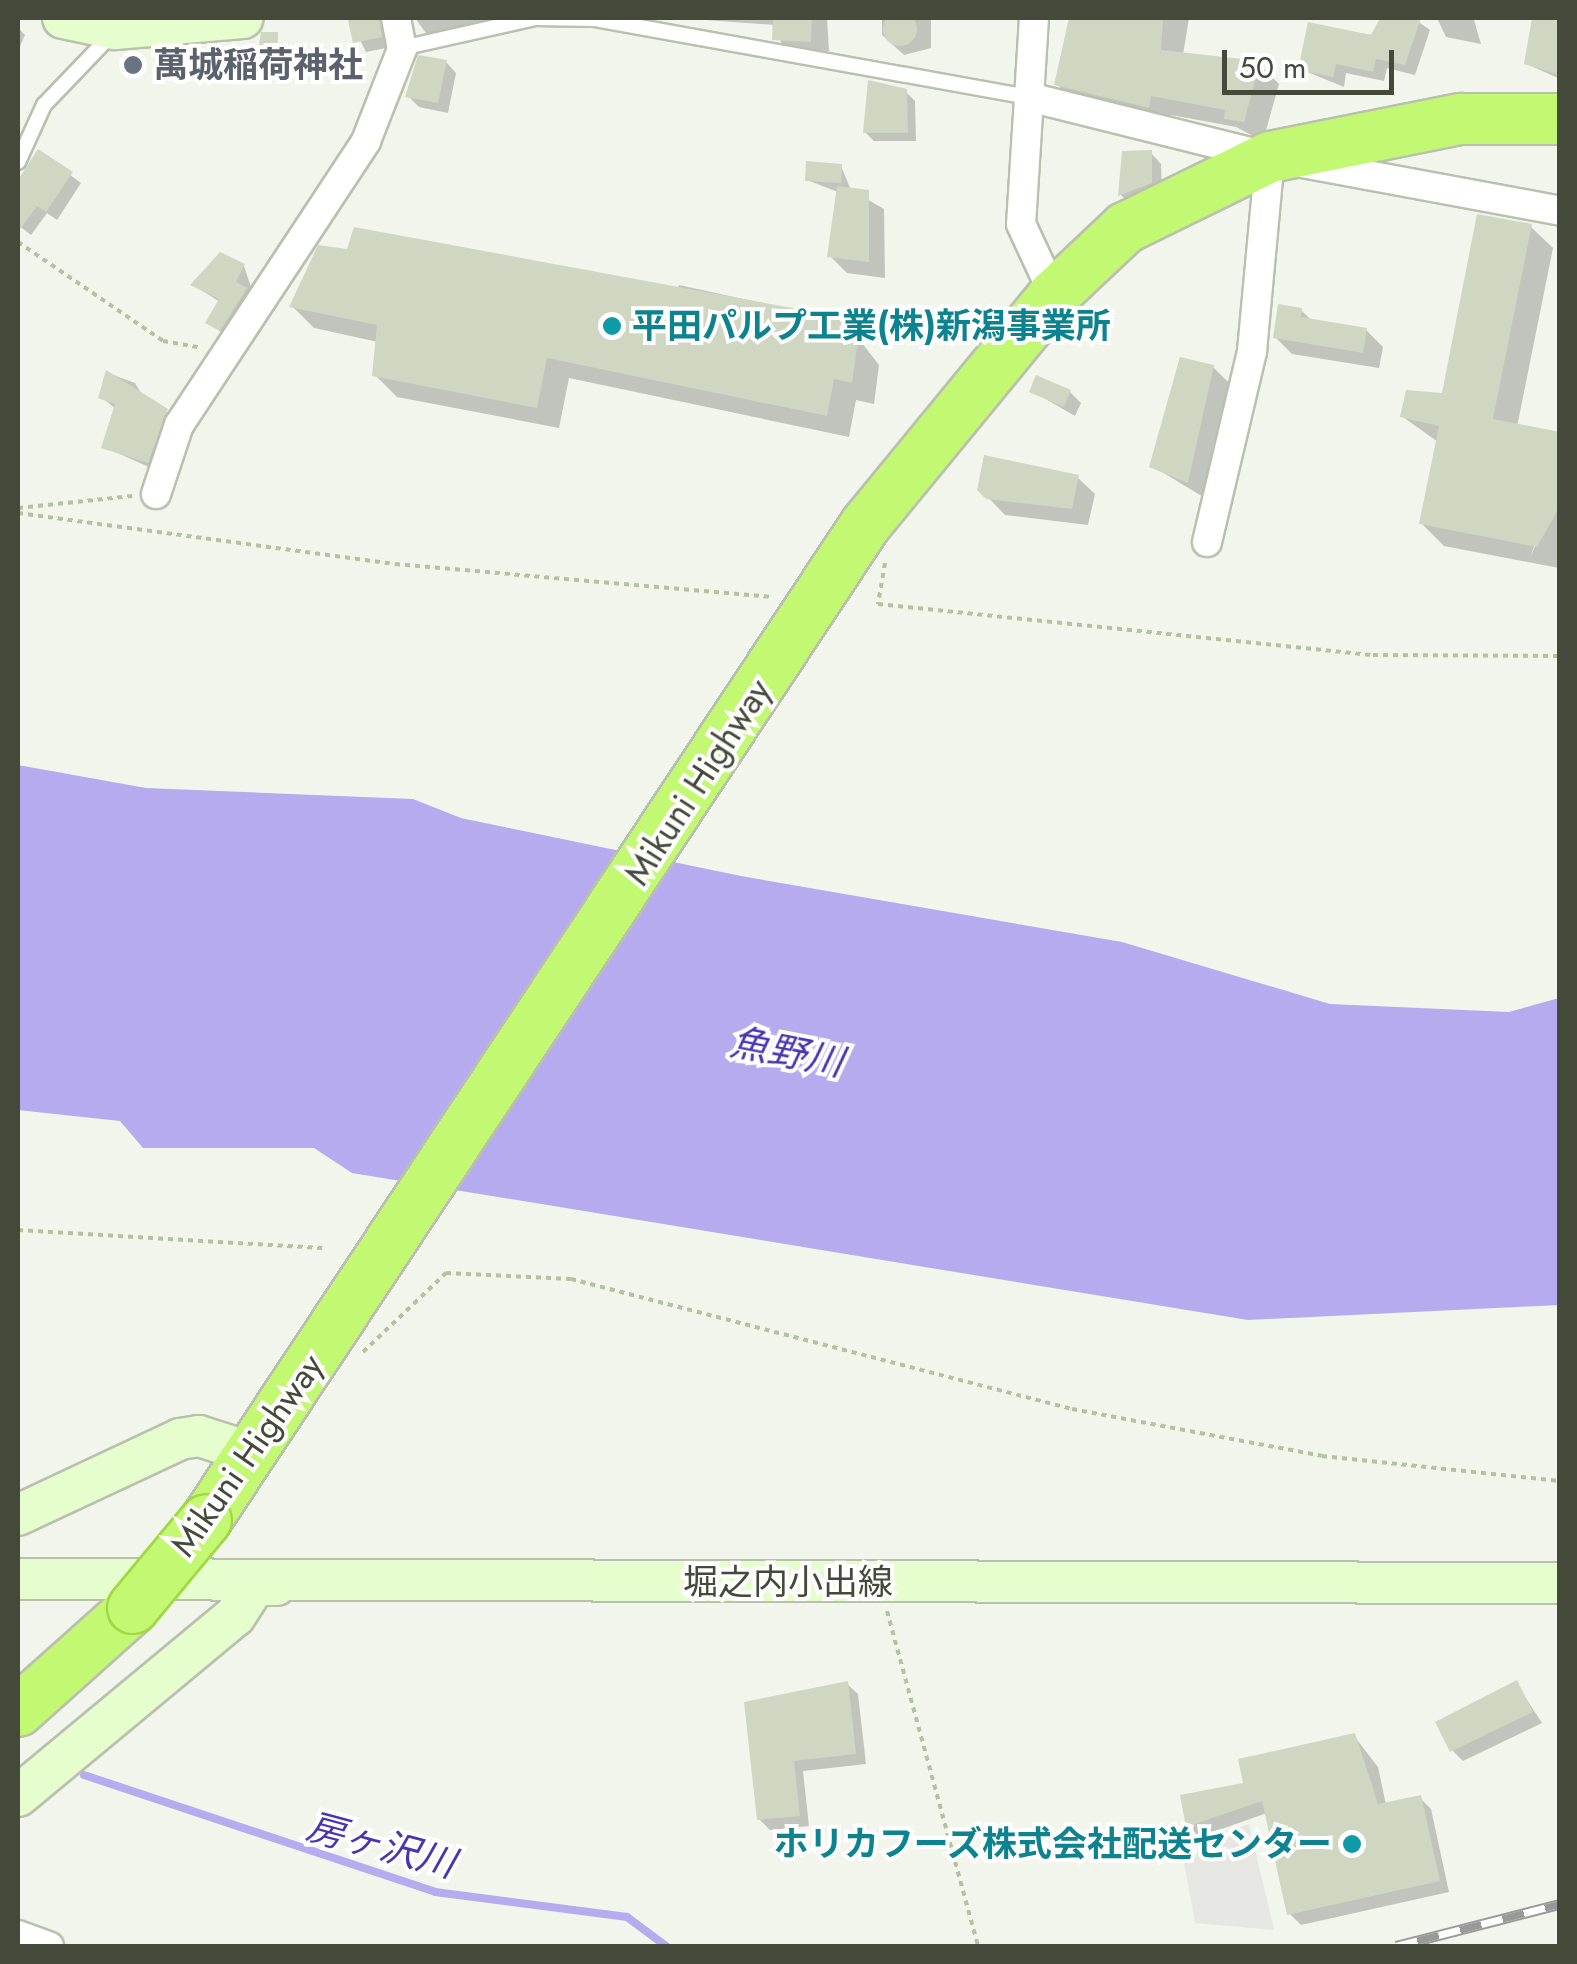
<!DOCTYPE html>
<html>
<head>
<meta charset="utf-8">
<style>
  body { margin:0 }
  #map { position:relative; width:1577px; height:1964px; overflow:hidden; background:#f1f5ec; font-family:Jost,"Noto Sans JP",sans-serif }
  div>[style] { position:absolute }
  .parking>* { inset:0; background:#e6e7e2 }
  .water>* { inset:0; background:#b5abee }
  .shadow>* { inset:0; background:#0003 }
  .stream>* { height:8px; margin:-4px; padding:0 4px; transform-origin:4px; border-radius:4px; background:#b5abee }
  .building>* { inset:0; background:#cfd6c1 }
  .round { border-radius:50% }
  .path>* { height:4px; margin-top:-2px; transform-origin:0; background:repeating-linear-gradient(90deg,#b5c2a0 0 5px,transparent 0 10px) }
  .roads { filter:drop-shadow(2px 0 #bac0ae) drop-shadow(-2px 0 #bac0ae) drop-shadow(0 2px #bac0ae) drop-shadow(0 -2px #bac0ae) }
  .lane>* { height:14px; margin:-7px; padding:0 7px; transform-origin:7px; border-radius:7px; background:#fff }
  .street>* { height:28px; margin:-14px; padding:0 14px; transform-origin:14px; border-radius:14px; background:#fff }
  .secondary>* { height:40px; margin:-20px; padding:0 20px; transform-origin:20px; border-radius:20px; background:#e6fdce }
  .highway>* { height:50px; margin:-25px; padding:0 25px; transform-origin:25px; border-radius:25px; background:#c3f873 }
  .rail>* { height:11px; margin-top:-5.5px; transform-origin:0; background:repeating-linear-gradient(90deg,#fff 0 22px,#999 0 44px); box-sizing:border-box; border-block:2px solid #999 }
  .bridges { filter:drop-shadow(2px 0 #a1d843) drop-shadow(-2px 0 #a1d843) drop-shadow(0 2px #a1d843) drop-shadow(0 -2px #a1d843) }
  .highway-bridge>* { height:50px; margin:-25px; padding:0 25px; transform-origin:25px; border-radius:25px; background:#c3f873 }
  .dots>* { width:28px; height:28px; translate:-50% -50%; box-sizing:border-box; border:5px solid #fff; border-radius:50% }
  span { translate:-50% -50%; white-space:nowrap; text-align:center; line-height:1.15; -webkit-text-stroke:8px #fff; paint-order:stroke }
  .worship-label { font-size:35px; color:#5b616d; font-weight:700 }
  .left { translate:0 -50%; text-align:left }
  .culture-label { font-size:35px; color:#0d838f; font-weight:700 }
  .right { translate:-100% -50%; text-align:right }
  .street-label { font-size:35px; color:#444939 }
  .water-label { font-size:38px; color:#4935b2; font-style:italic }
  .frame { position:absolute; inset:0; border:20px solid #444939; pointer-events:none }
  .scale { position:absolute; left:1222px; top:50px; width:172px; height:45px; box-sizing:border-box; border:5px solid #444939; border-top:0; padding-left:12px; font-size:30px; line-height:35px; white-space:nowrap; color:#444939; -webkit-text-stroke:8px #fff; paint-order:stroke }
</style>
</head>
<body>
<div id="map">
  <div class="parking">
    <i style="clip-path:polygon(1249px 1824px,1274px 1930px,1195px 1923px,1181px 1846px)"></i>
  </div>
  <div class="water">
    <i style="clip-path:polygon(18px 765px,146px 788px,413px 799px,461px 818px,741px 876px,1122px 942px,1330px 1004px,1509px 1012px,1559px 998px,1559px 1305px,1248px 1320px,352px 1173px,314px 1148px,143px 1148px,120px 1121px,18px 1110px)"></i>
  </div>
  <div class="shadow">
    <i style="clip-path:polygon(380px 18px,391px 47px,366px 52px,351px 22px)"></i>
    <i style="clip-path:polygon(415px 18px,542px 18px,543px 24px,434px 44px)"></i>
    <i style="clip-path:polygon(678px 18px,827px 18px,829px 51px,783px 48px,775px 25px)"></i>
    <i style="clip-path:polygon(882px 18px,931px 18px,931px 48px,904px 55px,882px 35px)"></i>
    <i style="clip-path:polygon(1073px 18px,1189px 18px,1183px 55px,1259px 64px,1279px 84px,1263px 141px,1236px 127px,1171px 115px,1168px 127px,1077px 105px,1057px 84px)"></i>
    <i style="clip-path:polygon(1383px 18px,1413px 18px,1430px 30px,1415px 75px,1387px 68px,1384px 81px,1346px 73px,1344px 87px,1300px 69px,1310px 25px,1379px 36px)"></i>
    <i style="clip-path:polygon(1437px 18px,1474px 20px,1481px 44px,1446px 37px)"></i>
    <i style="clip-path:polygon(1538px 18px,1560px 27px,1560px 79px,1527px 64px)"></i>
    <i style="clip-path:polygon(18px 28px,25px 35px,18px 51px)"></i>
    <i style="clip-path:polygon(277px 35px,281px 64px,264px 63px,259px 59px)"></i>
    <i style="clip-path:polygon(446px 62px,456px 73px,448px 113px,419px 107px,408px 96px)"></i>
    <i style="clip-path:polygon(906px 92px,915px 101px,916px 141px,874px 141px,865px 132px)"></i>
    <i style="clip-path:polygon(39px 152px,81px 183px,57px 220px,47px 213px,31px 235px,18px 225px,18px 190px)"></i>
    <i style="clip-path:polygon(1151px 153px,1161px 164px,1162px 193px,1131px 205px,1121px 195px)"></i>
    <i style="clip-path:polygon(841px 166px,851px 190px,884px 209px,885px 278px,847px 273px,830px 256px,838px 192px,807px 180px)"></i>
    <i style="clip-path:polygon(1530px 226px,1553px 248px,1517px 427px,1560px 471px,1530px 558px,1560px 487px,1559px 568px,1444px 546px,1421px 523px,1438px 442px,1403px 417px,1444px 395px)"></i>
    <i style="clip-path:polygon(244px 266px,255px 299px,230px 339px,208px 322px,220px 302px,193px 285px)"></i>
    <i style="clip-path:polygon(679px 285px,845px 321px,879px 365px,874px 404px,856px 400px,849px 437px,569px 378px,559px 428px,397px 397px,375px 375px,378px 342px,314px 328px,292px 306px,675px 293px)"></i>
    <i style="clip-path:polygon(1301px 310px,1312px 321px,1366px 330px,1383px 347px,1379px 368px,1292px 354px,1275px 337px)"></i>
    <i style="clip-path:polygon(1213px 367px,1230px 384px,1205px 498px,1152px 466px)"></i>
    <i style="clip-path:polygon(108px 373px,135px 383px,146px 402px,177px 421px,158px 471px,104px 447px,116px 409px,101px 397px)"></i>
    <i style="clip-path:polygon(1032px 391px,1070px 392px,1081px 403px,1075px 416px)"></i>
    <i style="clip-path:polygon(1078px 478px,1095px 494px,1088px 525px,1005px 515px,980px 489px)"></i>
    <i style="clip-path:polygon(1516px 1683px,1542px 1723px,1463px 1761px,1452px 1750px)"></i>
    <i style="clip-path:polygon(847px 1684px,858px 1694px,866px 1764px,803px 1771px,809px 1826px,770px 1830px,759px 1819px,746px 1704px)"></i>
    <i style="clip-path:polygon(1354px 1736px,1378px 1767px,1386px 1805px,1420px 1798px,1431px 1809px,1449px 1892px,1301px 1925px,1290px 1914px,1267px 1813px,1199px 1837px,1189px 1826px,1246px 1785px)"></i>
  </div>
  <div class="stream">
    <i style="left:84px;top:1775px;width:370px;rotate:18.4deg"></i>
    <i style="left:435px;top:1892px;width:194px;rotate:7.4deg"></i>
    <i style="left:627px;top:1917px;width:49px;rotate:36.6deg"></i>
  </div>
  <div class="building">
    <i class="round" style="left:883px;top:12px;width:34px;height:34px"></i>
    <i style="clip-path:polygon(360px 18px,379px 18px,382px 37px,353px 43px,348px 20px)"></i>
    <i style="clip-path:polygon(773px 18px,812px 19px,811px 42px,772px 40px)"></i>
    <i style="clip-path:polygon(1069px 18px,1163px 18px,1161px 50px,1260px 61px,1244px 122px,1224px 119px,1225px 110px,1151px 96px,1149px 108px,1054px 85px)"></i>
    <i style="clip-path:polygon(1380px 18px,1421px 18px,1405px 65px,1376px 59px,1373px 72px,1336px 64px,1333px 77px,1298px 70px,1308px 22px,1371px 35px)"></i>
    <i style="clip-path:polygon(1532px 18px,1560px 20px,1560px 75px,1524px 64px)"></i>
    <i style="clip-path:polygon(261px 32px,278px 32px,278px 60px,257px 60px)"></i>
    <i style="clip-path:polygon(418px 55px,447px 60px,438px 103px,405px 97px)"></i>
    <i style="clip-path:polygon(868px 80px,907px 89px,908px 133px,863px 133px)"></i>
    <i style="clip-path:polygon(38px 149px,73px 172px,46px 212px,37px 206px,18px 232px,18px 180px)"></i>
    <i style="clip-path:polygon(1152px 150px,1152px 183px,1118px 196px,1122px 151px)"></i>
    <i style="clip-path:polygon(806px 161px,842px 164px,841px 183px,805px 181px)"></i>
    <i style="clip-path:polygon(837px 186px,869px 190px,869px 262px,827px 257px)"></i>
    <i style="clip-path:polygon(1477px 214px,1532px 224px,1493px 419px,1560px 432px,1560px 506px,1537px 547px,1419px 524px,1439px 426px,1400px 417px,1406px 390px,1442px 393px)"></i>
    <i style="clip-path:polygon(354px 227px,846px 318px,844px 339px,858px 341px,852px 383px,834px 379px,827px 416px,547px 358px,537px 408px,372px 376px,377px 325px,289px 307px,318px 245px,347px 249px)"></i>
    <i style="clip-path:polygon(220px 252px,245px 264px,236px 282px,247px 288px,220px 331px,205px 323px,219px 299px,190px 285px)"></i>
    <i style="clip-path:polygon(1278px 304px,1302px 308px,1301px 317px,1367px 328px,1363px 353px,1273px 338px)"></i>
    <i style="clip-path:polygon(1180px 357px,1214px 365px,1188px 483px,1149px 467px)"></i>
    <i style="clip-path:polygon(106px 370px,168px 409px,148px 463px,101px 448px,115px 404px,98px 398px)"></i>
    <i style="clip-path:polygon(1036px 375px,1071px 390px,1064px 407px,1029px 392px)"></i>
    <i style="clip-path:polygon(984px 455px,1079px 475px,1072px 509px,986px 499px,977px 490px)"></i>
    <i style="clip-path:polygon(1517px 1680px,1533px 1712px,1450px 1752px,1435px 1722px)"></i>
    <i style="clip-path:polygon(848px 1681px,856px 1754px,794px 1761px,800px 1816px,757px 1820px,744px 1702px)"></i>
    <i style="clip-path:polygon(1355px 1733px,1378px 1804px,1421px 1795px,1440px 1881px,1287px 1915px,1262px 1801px,1186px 1827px,1180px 1795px,1243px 1783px,1238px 1759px)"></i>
  </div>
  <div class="path">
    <i style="left:18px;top:242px;width:176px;rotate:34.3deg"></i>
    <i style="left:163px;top:341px;width:39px;rotate:10deg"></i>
    <i style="left:18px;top:508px;width:115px;rotate:-6deg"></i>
    <i style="left:18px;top:513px;width:380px;rotate:7.7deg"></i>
    <i style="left:395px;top:564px;width:378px;rotate:5deg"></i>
    <i style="left:885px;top:563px;width:42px;rotate:99.7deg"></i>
    <i style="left:878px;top:604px;width:498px;rotate:5.9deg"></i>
    <i style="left:1373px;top:655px;width:187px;rotate:0.3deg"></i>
    <i style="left:18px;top:1230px;width:305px;rotate:3.4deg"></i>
    <i style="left:363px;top:1352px;width:115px;rotate:-43.6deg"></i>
    <i style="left:446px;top:1273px;width:125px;rotate:2.7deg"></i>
    <i style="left:571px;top:1279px;width:518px;rotate:14.55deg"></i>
    <i style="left:1072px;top:1409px;width:254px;rotate:10.6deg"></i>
    <i style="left:1322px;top:1456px;width:239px;rotate:6deg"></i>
    <i style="left:887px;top:1611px;width:347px;rotate:74.8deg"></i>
  </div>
  <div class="roads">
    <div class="lane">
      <i style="left:402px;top:48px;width:136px;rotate:-12.7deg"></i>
      <i style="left:535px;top:18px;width:60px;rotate:1deg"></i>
      <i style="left:595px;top:19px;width:441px;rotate:10.2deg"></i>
      <i style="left:18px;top:162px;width:63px;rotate:-65.5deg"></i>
      <i style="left:44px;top:105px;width:98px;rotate:-46.2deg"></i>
    </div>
    <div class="street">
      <i style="left:1034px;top:18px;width:206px;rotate:93.6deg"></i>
      <i style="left:1021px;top:224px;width:78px;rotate:65.1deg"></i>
      <i style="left:1029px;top:97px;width:248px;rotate:14deg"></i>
      <i style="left:1270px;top:157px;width:295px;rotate:10.5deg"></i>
      <i style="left:156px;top:494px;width:73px;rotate:-71.6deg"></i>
      <i style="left:179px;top:425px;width:340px;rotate:-56.6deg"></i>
      <i style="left:366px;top:141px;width:99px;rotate:-68.6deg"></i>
      <i style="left:402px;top:49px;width:32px;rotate:-101deg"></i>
      <i style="left:1207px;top:542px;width:196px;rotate:-76.7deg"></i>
      <i style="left:1252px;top:351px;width:195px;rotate:-84.7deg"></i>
      <i style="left:18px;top:1935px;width:33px;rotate:20deg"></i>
    </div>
    <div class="secondary">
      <i style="left:63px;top:18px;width:53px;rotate:11.9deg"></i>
      <i style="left:115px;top:29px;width:128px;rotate:-4.9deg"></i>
      <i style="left:18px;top:1515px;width:179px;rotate:-25.1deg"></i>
      <i style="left:180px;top:1439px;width:19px;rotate:-9deg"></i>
      <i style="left:199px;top:1436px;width:52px;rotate:17.7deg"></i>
      <i style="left:18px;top:1579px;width:1542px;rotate:0.15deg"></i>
      <i style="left:18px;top:1796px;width:282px;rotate:-39.7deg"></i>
      <i style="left:235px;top:1616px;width:37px;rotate:-57deg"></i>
      <i style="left:255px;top:1585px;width:21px"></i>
    </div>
    <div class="highway">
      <i style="left:206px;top:1520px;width:1195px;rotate:-56.47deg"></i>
      <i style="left:866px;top:524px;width:296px;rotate:-50.6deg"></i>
      <i style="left:1054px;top:295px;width:98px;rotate:-43.3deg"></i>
      <i style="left:1125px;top:228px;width:161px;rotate:-26.1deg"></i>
      <i style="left:1270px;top:157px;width:195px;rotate:-11.3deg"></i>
      <i style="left:1461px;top:119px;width:99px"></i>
      <i style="left:18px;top:1711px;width:154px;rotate:-41.8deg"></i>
    </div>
  </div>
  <div class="rail">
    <i style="left:1396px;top:1946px;width:169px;rotate:-14.4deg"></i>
  </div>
  <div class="bridges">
    <div class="highway-bridge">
      <i style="left:133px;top:1608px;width:114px;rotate:-50.3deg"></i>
    </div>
  </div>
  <div class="dots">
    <i style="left:133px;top:65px;background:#6b7280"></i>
    <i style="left:612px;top:326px;background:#0f9aa8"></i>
    <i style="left:1352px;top:1844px;background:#0f9aa8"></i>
  </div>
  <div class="worship-label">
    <span class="left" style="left:153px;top:65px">萬城稲荷神社</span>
  </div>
  <div class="culture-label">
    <span class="left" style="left:632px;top:326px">平田パルプ工業(株)新潟事業所</span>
    <span class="right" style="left:1332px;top:1844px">ホリカフーズ株式会社配送センター</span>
  </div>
  <div class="street-label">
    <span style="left:698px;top:782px;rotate:-57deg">Mikuni Highway</span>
    <span style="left:247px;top:1455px;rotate:-55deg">Mikuni Highway</span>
    <span style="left:788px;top:1582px">堀之内小出線</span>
  </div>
  <div class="water-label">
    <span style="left:787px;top:1052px;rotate:11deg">魚野川</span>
    <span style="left:381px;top:1845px;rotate:15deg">房ヶ沢川</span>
  </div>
  <div class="frame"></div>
  <div class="scale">50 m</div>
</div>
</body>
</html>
